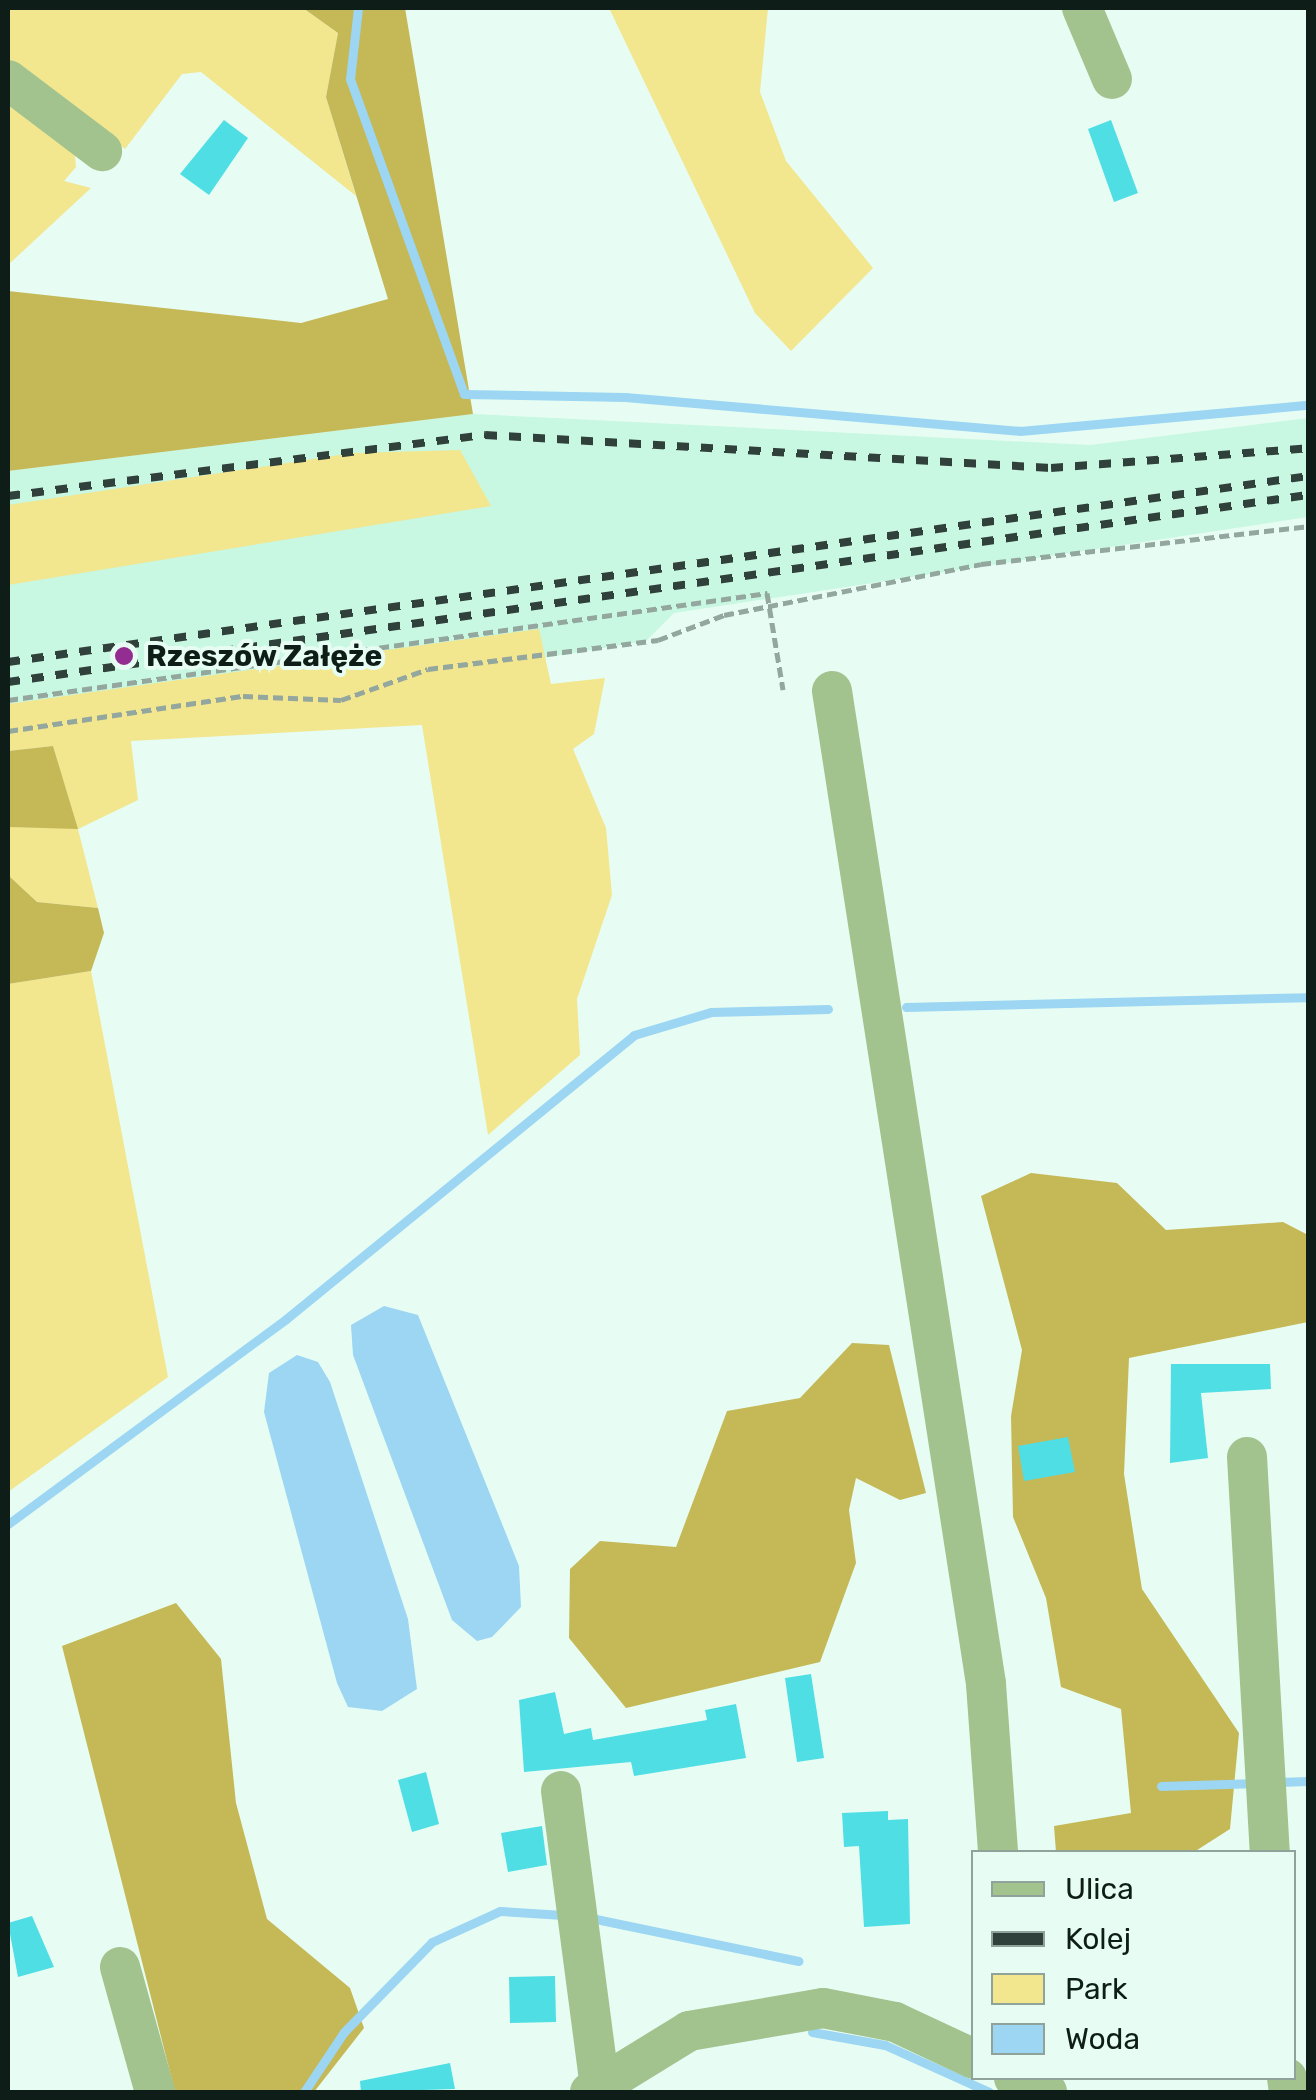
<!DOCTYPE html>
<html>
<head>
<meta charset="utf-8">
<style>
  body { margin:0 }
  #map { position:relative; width:1316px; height:2100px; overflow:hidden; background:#e7fdf3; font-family:Rubik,sans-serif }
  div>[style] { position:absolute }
  .built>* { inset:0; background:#c8f7e2 }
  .green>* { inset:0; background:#f2e68f }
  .forest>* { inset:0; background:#c5b856 }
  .water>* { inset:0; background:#9cd6f3 }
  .stream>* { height:9px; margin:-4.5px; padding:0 4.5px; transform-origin:4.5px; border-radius:4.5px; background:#9cd6f3 }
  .building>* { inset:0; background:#4fdee4 }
  .path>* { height:5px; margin-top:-2.5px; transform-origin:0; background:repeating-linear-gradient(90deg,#93a79e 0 10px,transparent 0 15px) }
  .minor>* { height:40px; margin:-20px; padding:0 20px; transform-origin:20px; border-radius:20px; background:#a2c38e }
  .rail>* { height:8px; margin-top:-4px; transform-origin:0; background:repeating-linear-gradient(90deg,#30403a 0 12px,transparent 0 24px) }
  .dots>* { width:28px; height:28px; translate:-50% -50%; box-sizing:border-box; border:5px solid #e7fdf3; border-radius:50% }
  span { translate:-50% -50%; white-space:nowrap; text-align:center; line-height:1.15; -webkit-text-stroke:8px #e7fdf3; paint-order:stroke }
  .poi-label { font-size:30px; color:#0e1d17; font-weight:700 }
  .left { translate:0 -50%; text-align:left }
  .frame { position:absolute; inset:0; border:10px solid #0e1d17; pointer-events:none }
  .legend { position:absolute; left:971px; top:1850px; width:325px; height:230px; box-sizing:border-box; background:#e7fdf3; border:2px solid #90a39b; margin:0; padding:12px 18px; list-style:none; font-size:30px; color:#0e1d17 }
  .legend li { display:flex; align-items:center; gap:20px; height:50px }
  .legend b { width:50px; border:2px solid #90a39b }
</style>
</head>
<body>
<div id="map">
  <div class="built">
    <i style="clip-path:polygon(473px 414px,1090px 445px,1308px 418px,1308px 517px,674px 613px,646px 641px,8px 746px,8px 471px)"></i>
  </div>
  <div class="green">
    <i style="clip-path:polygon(8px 8px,303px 8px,338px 33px,326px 97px,356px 196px,201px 72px,182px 74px,125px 149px,8px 58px)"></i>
    <i style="clip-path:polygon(609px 8px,768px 8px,760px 92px,786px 161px,873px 268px,791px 351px,755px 313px)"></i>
    <i style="clip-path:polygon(8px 94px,74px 146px,76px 167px,64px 181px,91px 188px,8px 265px)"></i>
    <i style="clip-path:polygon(460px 450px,491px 506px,8px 585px,8px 505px,353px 453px)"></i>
    <i style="clip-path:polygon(539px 629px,551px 684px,605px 678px,594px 734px,573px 749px,606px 828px,612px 895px,577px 999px,580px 1055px,488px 1135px,422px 725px,131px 741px,138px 800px,78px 829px,98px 908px,37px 902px,8px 875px,8px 827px,77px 828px,53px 746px,8px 751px,8px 704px,327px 659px,329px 669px,366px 664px,365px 653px)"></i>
    <i style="clip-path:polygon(91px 971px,168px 1377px,8px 1492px,8px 984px)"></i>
  </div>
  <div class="forest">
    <i style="clip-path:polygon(303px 8px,405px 8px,473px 414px,8px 471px,8px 291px,301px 323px,388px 299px,326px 97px,338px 33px)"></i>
    <i style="clip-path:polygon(53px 746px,78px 829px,8px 827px,8px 751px)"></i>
    <i style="clip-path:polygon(8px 875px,37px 902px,98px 908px,104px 933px,91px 971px,8px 984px)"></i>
    <i style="clip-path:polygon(1031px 1173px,1117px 1183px,1166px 1230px,1283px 1222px,1308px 1235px,1308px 1322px,1129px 1358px,1124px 1474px,1142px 1589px,1239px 1733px,1230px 1829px,1194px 1852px,1056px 1852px,1054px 1826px,1131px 1813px,1121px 1709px,1061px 1687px,1046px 1598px,1013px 1517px,1011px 1416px,1022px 1350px,981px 1196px)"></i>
    <i style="clip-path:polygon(852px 1343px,889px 1345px,926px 1493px,900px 1500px,856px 1478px,849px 1510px,856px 1563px,820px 1662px,626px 1708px,569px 1638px,570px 1569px,600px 1541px,676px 1547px,727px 1411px,800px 1398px)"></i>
    <i style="clip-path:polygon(176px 1603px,221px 1659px,236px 1803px,267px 1919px,350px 1988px,364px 2028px,314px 2092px,175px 2092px,62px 1646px)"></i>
  </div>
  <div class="water">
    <i style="clip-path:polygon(384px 1306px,418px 1315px,519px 1566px,521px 1607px,492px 1637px,477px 1641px,452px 1620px,353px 1355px,351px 1325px)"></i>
    <i style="clip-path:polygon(297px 1355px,318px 1362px,330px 1382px,408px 1619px,417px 1689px,382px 1711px,348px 1707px,337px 1683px,264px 1412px,269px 1373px)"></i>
  </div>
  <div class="stream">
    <i style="left:358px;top:8px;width:71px;rotate:96.4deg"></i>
    <i style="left:350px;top:79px;width:335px;rotate:70.1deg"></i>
    <i style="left:464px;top:394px;width:161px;rotate:1.1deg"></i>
    <i style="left:625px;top:397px;width:396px;rotate:4.9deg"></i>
    <i style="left:1020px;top:431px;width:289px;rotate:-5.2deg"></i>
    <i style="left:906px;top:1007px;width:402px;rotate:-1.4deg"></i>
    <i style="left:8px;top:1524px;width:345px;rotate:-36.4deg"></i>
    <i style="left:286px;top:1319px;width:449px;rotate:-39.2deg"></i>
    <i style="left:634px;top:1035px;width:80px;rotate:-16.6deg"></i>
    <i style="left:711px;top:1012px;width:117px;rotate:-1.5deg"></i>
    <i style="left:1279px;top:1782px;width:29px;rotate:-2deg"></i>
    <i style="left:1161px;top:1786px;width:97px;rotate:-1.8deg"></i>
    <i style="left:586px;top:1917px;width:217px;rotate:11.7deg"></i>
    <i style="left:812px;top:2032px;width:74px;rotate:10.1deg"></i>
    <i style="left:885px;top:2045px;width:114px;rotate:24.3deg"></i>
    <i style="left:304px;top:2092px;width:72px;rotate:-56.3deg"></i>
    <i style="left:344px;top:2032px;width:126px;rotate:-45.6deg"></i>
    <i style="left:432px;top:1942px;width:75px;rotate:-24.5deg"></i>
    <i style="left:500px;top:1911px;width:63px;rotate:3.6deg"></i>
  </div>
  <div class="building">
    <i style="clip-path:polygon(224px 120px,248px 138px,209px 195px,180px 174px)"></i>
    <i style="clip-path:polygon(1111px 120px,1138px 193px,1114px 202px,1088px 129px)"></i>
    <i style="clip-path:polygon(1171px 1364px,1270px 1364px,1271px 1389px,1201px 1393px,1208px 1458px,1170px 1463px)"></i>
    <i style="clip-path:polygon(1068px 1437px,1075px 1472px,1024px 1481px,1018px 1446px)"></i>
    <i style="clip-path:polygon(811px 1674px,824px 1758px,797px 1762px,785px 1678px)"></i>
    <i style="clip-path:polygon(555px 1692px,564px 1734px,591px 1728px,593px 1740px,707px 1720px,705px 1710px,736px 1704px,746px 1758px,634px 1776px,631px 1762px,524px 1772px,519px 1700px)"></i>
    <i style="clip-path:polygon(426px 1772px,439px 1824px,412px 1832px,398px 1780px)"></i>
    <i style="clip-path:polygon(888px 1811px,888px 1820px,908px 1819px,910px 1924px,864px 1927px,859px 1846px,844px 1847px,842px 1813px)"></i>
    <i style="clip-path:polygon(542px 1826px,547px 1865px,508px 1872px,501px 1833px)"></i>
    <i style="clip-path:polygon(32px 1916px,54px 1967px,18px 1977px,8px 1923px)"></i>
    <i style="clip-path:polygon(555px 1976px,556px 2022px,510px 2023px,509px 1977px)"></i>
    <i style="clip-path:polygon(450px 2063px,455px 2089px,361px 2092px,360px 2081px)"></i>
  </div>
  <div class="path">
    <i style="left:8px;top:700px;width:767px;rotate:-8.02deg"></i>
    <i style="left:767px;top:593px;width:98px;rotate:80.6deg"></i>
    <i style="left:8px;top:731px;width:238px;rotate:-8.5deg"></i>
    <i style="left:243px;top:696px;width:98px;rotate:2.3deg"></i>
    <i style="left:341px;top:700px;width:92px;rotate:-19.6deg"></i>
    <i style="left:428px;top:669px;width:232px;rotate:-7.2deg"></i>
    <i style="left:658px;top:640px;width:71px;rotate:-20.7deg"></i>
    <i style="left:724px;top:615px;width:262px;rotate:-11.2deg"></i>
    <i style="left:981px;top:564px;width:329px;rotate:-6.6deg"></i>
  </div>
  <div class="minor">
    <i style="left:1082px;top:8px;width:77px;rotate:67.1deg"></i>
    <i style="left:8px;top:80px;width:118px;rotate:37.1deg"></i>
    <i style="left:832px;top:691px;width:1005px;rotate:81.18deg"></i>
    <i style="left:986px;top:1684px;width:168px;rotate:85.9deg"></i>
    <i style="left:1247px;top:1457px;width:396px;rotate:86.7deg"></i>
    <i style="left:561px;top:1791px;width:298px;rotate:82.5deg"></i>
    <i style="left:120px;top:1967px;width:130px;rotate:74.4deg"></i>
    <i style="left:1014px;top:2078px;width:36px;rotate:23deg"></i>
    <i style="left:1287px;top:2078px;width:14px;rotate:82deg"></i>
    <i style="left:590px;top:2092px;width:116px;rotate:-31.6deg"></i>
    <i style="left:689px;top:2031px;width:136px;rotate:-9.7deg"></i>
    <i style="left:823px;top:2008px;width:73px;rotate:11deg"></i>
    <i style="left:895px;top:2022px;width:87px;rotate:25.1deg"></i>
  </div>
  <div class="rail">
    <i style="left:8px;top:496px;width:481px;rotate:-7.3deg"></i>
    <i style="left:485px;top:435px;width:567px;rotate:3.34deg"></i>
    <i style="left:1051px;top:468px;width:258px;rotate:-4.4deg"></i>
    <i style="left:8px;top:662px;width:1313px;rotate:-8.14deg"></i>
    <i style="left:8px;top:682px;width:1313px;rotate:-8.19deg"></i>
  </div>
  <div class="dots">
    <i style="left:124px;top:656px;background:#942d92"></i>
  </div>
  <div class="poi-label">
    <span class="left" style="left:146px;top:656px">Rzeszów Załęże</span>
  </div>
  <div class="frame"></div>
  <ul class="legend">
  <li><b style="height:12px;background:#a2c38e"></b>Ulica</li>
  <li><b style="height:12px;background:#30403a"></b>Kolej</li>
  <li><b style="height:28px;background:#f2e68f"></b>Park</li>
  <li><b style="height:28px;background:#9cd6f3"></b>Woda</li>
  </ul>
</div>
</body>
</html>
